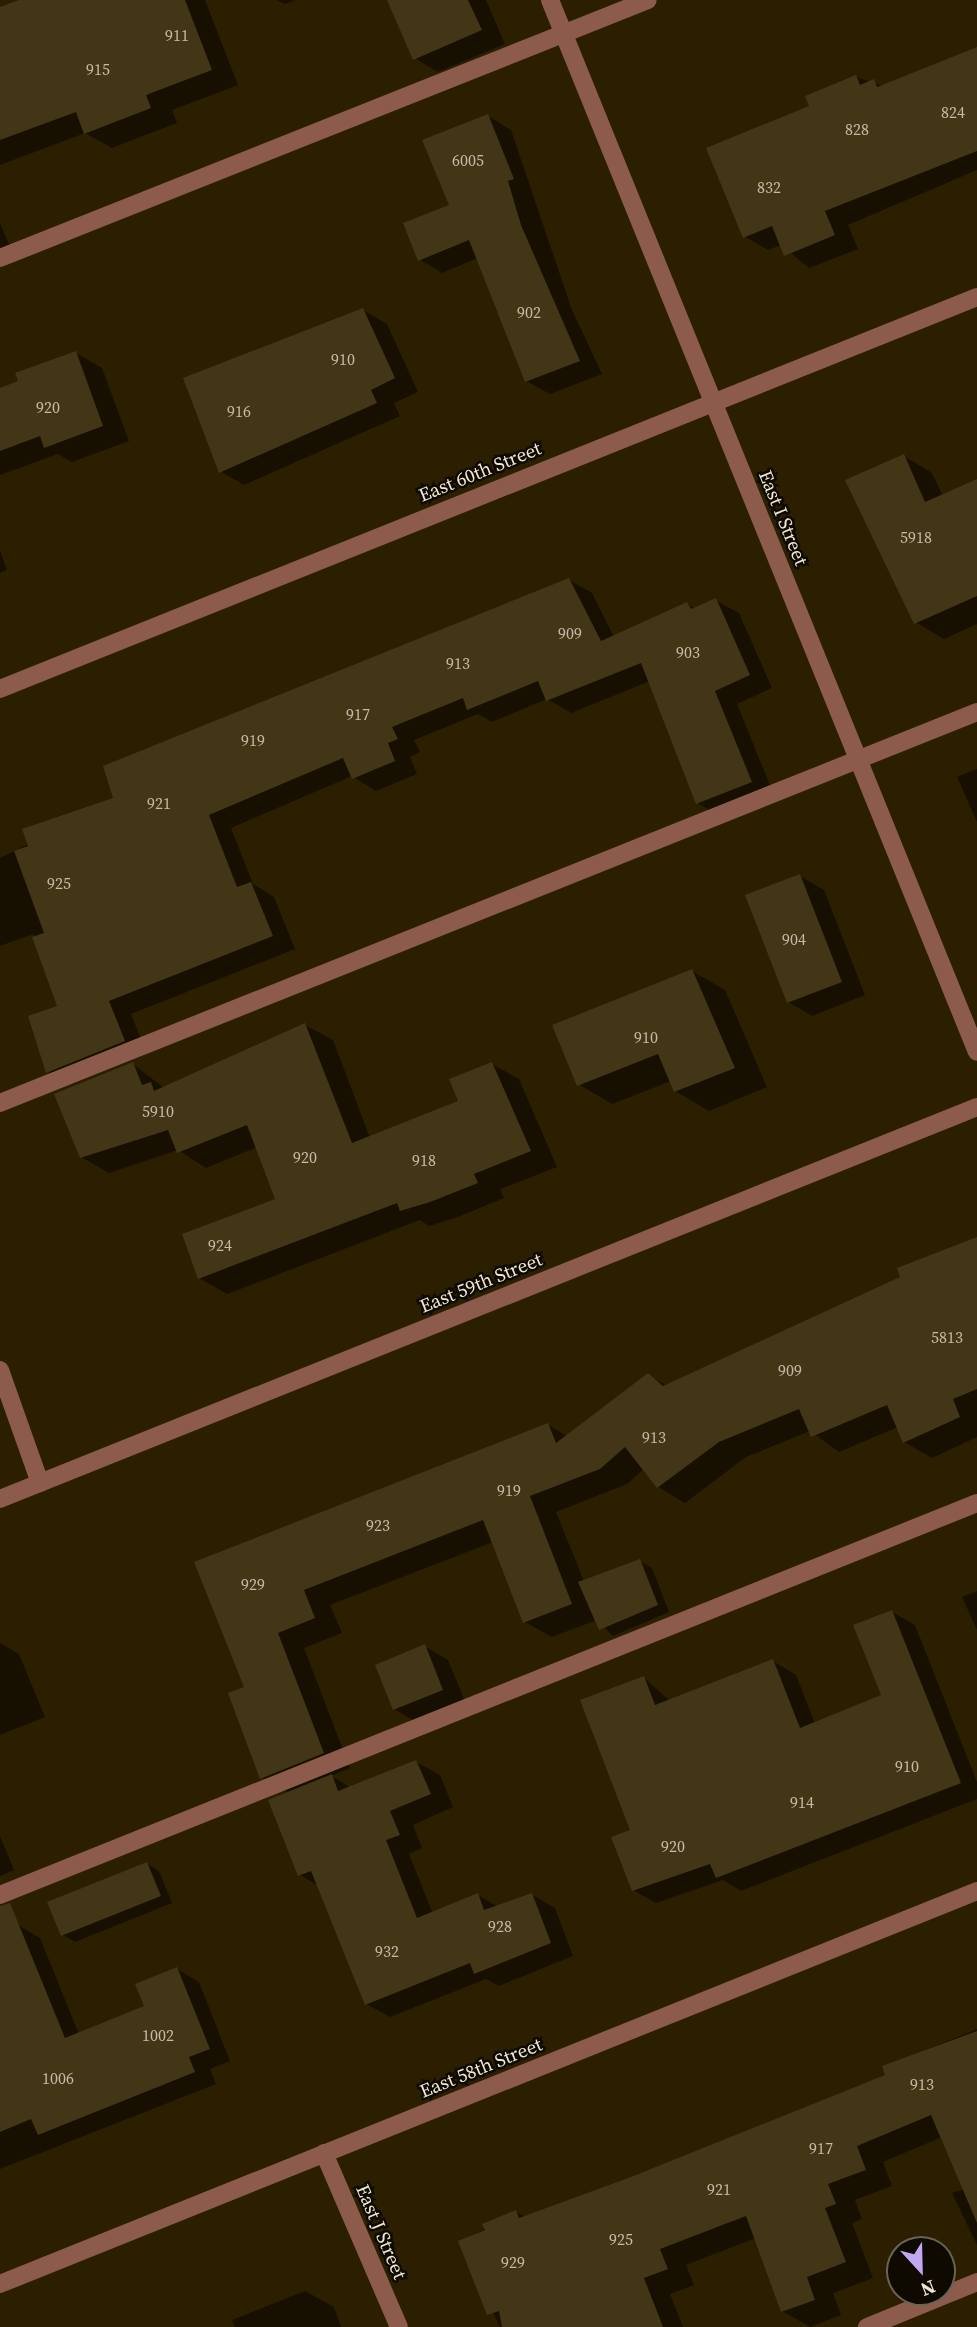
<!DOCTYPE html>
<html>
<head>
<meta charset="utf-8">
<style>
  body { margin:0 }
  #map { position:relative; width:977px; height:2327px; overflow:hidden; background:#2b1f00; font-family:"Source Serif 4",serif }
  div>[style] { position:absolute }
  .shadow>* { inset:0; background:#0007 }
  .building>* { inset:0; background:#423617 }
  .service>* { height:18px; margin:-9px; padding:0 9px; transform-origin:9px; border-radius:9px; background:#8d5b4b }
  .minor>* { height:18px; margin:-9px; padding:0 9px; transform-origin:9px; border-radius:9px; background:#8d5b4b }
  span { translate:-50% -50%; white-space:nowrap; text-align:center; line-height:1.15; -webkit-text-stroke:5px #0f0a01; paint-order:stroke }
  .number-label { font-size:16px; color:#c4bba6 }
  .number-label span { -webkit-text-stroke-width:0 }
  .street-label { font-size:19px; color:#efe7d6 }
  .north { position:absolute; left:886px; top:2236px; width:70px; height:70px; box-sizing:border-box; background:#0f0a01; border:2px solid #696256; border-radius:50%; rotate:158deg; font-size:19px; font-weight:700; line-height:28px; text-align:center; color:#efe7d6 }
  .north::after { content:''; display:block; margin:auto; width:24px; height:32px; background:#c2a8f2; clip-path:polygon(50% 0,100% 100%,50% 72%,0 100%) }
</style>
</head>
<body>
<div id="map">
  <div class="shadow">
    <i style="clip-path:polygon(22px 0,205px 0,238px 85px,172px 110px,177px 123px,112px 148px,85px 133px,0 165px,0 9px)"></i>
    <i style="clip-path:polygon(277px 0,296px 0,285px 4px)"></i>
    <i style="clip-path:polygon(389px 0,486px 0,505px 44px,438px 72px,414px 58px)"></i>
    <i style="clip-path:polygon(977px 49px,977px 170px,848px 225px,858px 249px,809px 268px,781px 245px,768px 250px,744px 236px,811px 107px,856px 77px,883px 86px)"></i>
    <i style="clip-path:polygon(488px 116px,511px 130px,572px 310px,602px 374px,550px 394px,526px 381px,478px 258px,442px 273px,419px 259px,451px 206px)"></i>
    <i style="clip-path:polygon(0 223px,11px 249px,0 254px)"></i>
    <i style="clip-path:polygon(363px 310px,387px 324px,418px 392px,394px 403px,400px 416px,244px 485px,220px 471px)"></i>
    <i style="clip-path:polygon(76px 353px,102px 368px,129px 441px,72px 462px,58px 454px,0 475px,0 390px)"></i>
    <i style="clip-path:polygon(904px 456px,932px 473px,943px 496px,977px 481px,977px 624px,944px 639px,915px 622px)"></i>
    <i style="clip-path:polygon(0 550px,7px 570px,0 573px)"></i>
    <i style="clip-path:polygon(569px 580px,592px 593px,614px 637px,687px 604px,696px 609px,715px 600px,739px 613px,772px 688px,737px 704px,774px 795px,720px 816px,697px 803px,650px 681px,571px 713px,547px 699px,492px 722px,478px 714px,414px 740px,420px 752px,410px 757px,417px 774px,376px 791px,352px 776px,231px 828px,253px 884px,274px 897px,295px 949px,131px 1014px,147px 1054px,70px 1085px,47px 1071px,59px 1007px,33px 934px,0 946px,0 858px)"></i>
    <i style="clip-path:polygon(977px 769px,977px 822px,957px 777px)"></i>
    <i style="clip-path:polygon(800px 876px,824px 890px,865px 995px,812px 1016px,788px 1002px)"></i>
    <i style="clip-path:polygon(692px 971px,725px 990px,767px 1087px,709px 1111px,675px 1091px,671px 1081px,612px 1104px,578px 1084px)"></i>
    <i style="clip-path:polygon(305px 1025px,333px 1040px,370px 1138px,460px 1102px,492px 1064px,519px 1079px,557px 1167px,500px 1189px,504px 1198px,458px 1217px,429px 1226px,420px 1220px,227px 1294px,199px 1278px,278px 1200px,257px 1147px,206px 1168px,178px 1150px,109px 1173px,81px 1157px,133px 1064px,164px 1088px)"></i>
    <i style="clip-path:polygon(977px 1245px,977px 1437px,932px 1458px,904px 1442px,898px 1427px,839px 1452px,810px 1431px,746px 1457px,685px 1503px,658px 1487px,644px 1469px,627px 1484px,556px 1512px,584px 1581px,640px 1561px,652px 1568px,669px 1612px,613px 1636px,597px 1620px,552px 1637px,525px 1622px,493px 1542px,330px 1605px,342px 1633px,304px 1648px,350px 1768px,331px 1776px,352px 1788px,416px 1762px,440px 1775px,453px 1807px,413px 1825px,422px 1848px,409px 1854px,433px 1914px,478px 1895px,498px 1907px,531px 1894px,555px 1908px,573px 1956px,499px 1986px,486px 1979px,390px 2017px,366px 2004px,319px 1886px,300px 1875px,289px 1793px,261px 1777px,246px 1688px,196px 1563px,548px 1425px,567px 1436px,648px 1375px,667px 1386px)"></i>
    <i style="clip-path:polygon(977px 1591px,977px 1630px,962px 1597px)"></i>
    <i style="clip-path:polygon(892px 1612px,915px 1625px,977px 1782px,977px 1799px,741px 1891px,723px 1880px,656px 1903px,633px 1890px,644px 1678px,670px 1701px,773px 1661px,796px 1675px,815px 1724px,883px 1696px)"></i>
    <i style="clip-path:polygon(0 1643px,19px 1654px,45px 1717px,0 1735px)"></i>
    <i style="clip-path:polygon(424px 1646px,448px 1660px,466px 1704px,418px 1723px,394px 1709px)"></i>
    <i style="clip-path:polygon(0 1836px,14px 1870px,0 1876px)"></i>
    <i style="clip-path:polygon(147px 1864px,159px 1871px,172px 1903px,75px 1942px,63px 1935px)"></i>
    <i style="clip-path:polygon(18px 1925px,40px 1938px,79px 2034px,146px 2007px,177px 1969px,199px 1982px,230px 2061px,210px 2069px,216px 2084px,0 2169px,0 1932px)"></i>
    <i style="clip-path:polygon(977px 2029px,977px 2168px,942px 2137px,883px 2162px,892px 2186px,855px 2200px,862px 2219px,852px 2223px,873px 2278px,833px 2293px,841px 2315px,810px 2327px,782px 2311px,756px 2238px,686px 2265px,694px 2285px,670px 2294px,683px 2327px,500px 2327px,460px 2242px,516px 2212px,525px 2217px,632px 2178px,888px 2076px,884px 2067px)"></i>
    <i style="clip-path:polygon(977px 2185px,977px 2245px,952px 2193px)"></i>
    <i style="clip-path:polygon(305px 2291px,334px 2307px,341px 2327px,235px 2327px,232px 2320px)"></i>
  </div>
  <div class="building">
    <i style="clip-path:polygon(19px 0,185px 0,212px 70px,146px 95px,151px 108px,84px 134px,76px 112px,0 140px,0 7px)"></i>
    <i style="clip-path:polygon(387px 0,468px 0,482px 30px,413px 60px)"></i>
    <i style="clip-path:polygon(977px 47px,977px 151px,825px 211px,835px 235px,784px 256px,772px 226px,743px 238px,706px 148px,809px 106px,805px 96px,856px 75px,860px 85px,874px 79px,877px 87px)"></i>
    <i style="clip-path:polygon(488px 114px,514px 179px,508px 181px,521px 225px,580px 361px,525px 382px,469px 240px,418px 261px,403px 223px,449px 205px,422px 140px)"></i>
    <i style="clip-path:polygon(363px 308px,395px 378px,371px 390px,377px 403px,219px 473px,183px 378px)"></i>
    <i style="clip-path:polygon(76px 351px,103px 426px,44px 448px,40px 436px,0 451px,0 388px,18px 381px,15px 373px)"></i>
    <i style="clip-path:polygon(904px 454px,925px 502px,977px 479px,977px 596px,914px 624px,845px 480px)"></i>
    <i style="clip-path:polygon(569px 578px,601px 641px,687px 602px,691px 609px,716px 598px,750px 675px,715px 691px,752px 782px,696px 804px,641px 663px,546px 701px,538px 681px,467px 710px,463px 698px,392px 727px,398px 739px,388px 743px,395px 761px,352px 779px,343px 758px,209px 815px,237px 887px,251px 882px,273px 936px,109px 1001px,125px 1041px,46px 1073px,28px 1016px,57px 1006px,32px 937px,44px 933px,14px 851px,28px 846px,22px 829px,113px 798px,103px 766px)"></i>
    <i style="clip-path:polygon(800px 874px,842px 982px,787px 1003px,745px 895px)"></i>
    <i style="clip-path:polygon(692px 969px,735px 1068px,674px 1092px,658px 1054px,577px 1086px,552px 1025px)"></i>
    <i style="clip-path:polygon(305px 1023px,352px 1143px,458px 1101px,449px 1079px,492px 1062px,531px 1151px,474px 1174px,478px 1183px,430px 1202px,400px 1211px,397px 1203px,198px 1279px,182px 1234px,275px 1199px,247px 1125px,177px 1153px,168px 1130px,80px 1158px,54px 1094px,133px 1062px,142px 1085px,151px 1082px,154px 1091px)"></i>
    <i style="clip-path:polygon(977px 1237px,977px 1389px,953px 1399px,960px 1417px,903px 1443px,887px 1405px,811px 1437px,799px 1409px,719px 1442px,657px 1488px,625px 1447px,600px 1469px,530px 1496px,572px 1604px,523px 1623px,483px 1520px,304px 1590px,315px 1618px,278px 1633px,324px 1753px,260px 1779px,228px 1693px,244px 1687px,194px 1562px,548px 1423px,556px 1443px,648px 1373px,663px 1386px,900px 1277px,897px 1268px)"></i>
    <i style="clip-path:polygon(640px 1559px,658px 1605px,599px 1630px,578px 1582px)"></i>
    <i style="clip-path:polygon(892px 1610px,961px 1783px,716px 1878px,710px 1864px,632px 1891px,611px 1837px,630px 1830px,580px 1700px,644px 1676px,655px 1705px,773px 1659px,800px 1728px,881px 1695px,853px 1625px)"></i>
    <i style="clip-path:polygon(425px 1644px,443px 1690px,393px 1710px,375px 1665px)"></i>
    <i style="clip-path:polygon(416px 1760px,431px 1794px,390px 1811px,400px 1835px,386px 1840px,417px 1918px,478px 1893px,484px 1910px,532px 1893px,551px 1943px,474px 1974px,470px 1963px,365px 2005px,311px 1871px,298px 1876px,268px 1800px,332px 1774px,338px 1791px)"></i>
    <i style="clip-path:polygon(147px 1862px,161px 1896px,61px 1936px,47px 1902px)"></i>
    <i style="clip-path:polygon(10px 1903px,65px 2038px,144px 2006px,135px 1984px,177px 1967px,210px 2049px,189px 2057px,195px 2072px,38px 2135px,31px 2119px,0 2132px,0 1906px)"></i>
    <i style="clip-path:polygon(977px 2031px,977px 2223px,931px 2115px,857px 2146px,866px 2170px,828px 2184px,836px 2204px,825px 2208px,846px 2262px,807px 2277px,815px 2300px,781px 2312px,746px 2216px,660px 2249px,668px 2269px,644px 2278px,663px 2327px,502px 2327px,499px 2311px,487px 2315px,458px 2241px,485px 2230px,482px 2224px,516px 2210px,519px 2218px,631px 2177px,885px 2075px,882px 2066px)"></i>
  </div>
  <div class="service">
    <i style="left:0;top:258px;width:697px;rotate:-21.71deg"></i>
    <i style="left:0;top:1103px;width:1052px;rotate:-21.81deg"></i>
    <i style="left:0;top:1895px;width:1053px;rotate:-21.86deg"></i>
    <i style="left:867px;top:2327px;width:119px;rotate:-22.2deg"></i>
  </div>
  <div class="minor">
    <i style="left:550px;top:0;width:1135px;rotate:67.91deg"></i>
    <i style="left:0;top:689px;width:1053px;rotate:-21.86deg"></i>
    <i style="left:0;top:1370px;width:120px;rotate:70.5deg"></i>
    <i style="left:0;top:1499px;width:1053px;rotate:-21.86deg"></i>
    <i style="left:324px;top:2153px;width:189px;rotate:66.7deg"></i>
    <i style="left:0;top:2284px;width:1053px;rotate:-21.91deg"></i>
  </div>
  <div class="number-label">
    <span style="left:177px;top:35px">911</span>
    <span style="left:98px;top:69px">915</span>
    <span style="left:953px;top:112px">824</span>
    <span style="left:857px;top:129px">828</span>
    <span style="left:468px;top:160px">6005</span>
    <span style="left:769px;top:187px">832</span>
    <span style="left:529px;top:312px">902</span>
    <span style="left:343px;top:359px">910</span>
    <span style="left:48px;top:407px">920</span>
    <span style="left:239px;top:411px">916</span>
    <span style="left:916px;top:537px">5918</span>
    <span style="left:570px;top:633px">909</span>
    <span style="left:688px;top:652px">903</span>
    <span style="left:458px;top:663px">913</span>
    <span style="left:358px;top:714px">917</span>
    <span style="left:253px;top:740px">919</span>
    <span style="left:159px;top:803px">921</span>
    <span style="left:59px;top:883px">925</span>
    <span style="left:794px;top:939px">904</span>
    <span style="left:646px;top:1037px">910</span>
    <span style="left:158px;top:1111px">5910</span>
    <span style="left:305px;top:1157px">920</span>
    <span style="left:424px;top:1160px">918</span>
    <span style="left:220px;top:1245px">924</span>
    <span style="left:947px;top:1337px">5813</span>
    <span style="left:790px;top:1370px">909</span>
    <span style="left:654px;top:1437px">913</span>
    <span style="left:509px;top:1490px">919</span>
    <span style="left:378px;top:1525px">923</span>
    <span style="left:253px;top:1584px">929</span>
    <span style="left:907px;top:1766px">910</span>
    <span style="left:802px;top:1802px">914</span>
    <span style="left:673px;top:1846px">920</span>
    <span style="left:500px;top:1926px">928</span>
    <span style="left:387px;top:1951px">932</span>
    <span style="left:158px;top:2035px">1002</span>
    <span style="left:58px;top:2078px">1006</span>
    <span style="left:922px;top:2084px">913</span>
    <span style="left:821px;top:2148px">917</span>
    <span style="left:719px;top:2189px">921</span>
    <span style="left:621px;top:2239px">925</span>
    <span style="left:513px;top:2262px">929</span>
  </div>
  <div class="street-label">
    <span style="left:480px;top:472px;rotate:-22deg">East 60th Street</span>
    <span style="left:783px;top:518px;rotate:68deg">East I Street</span>
    <span style="left:481px;top:1283px;rotate:-22deg">East 59th Street</span>
    <span style="left:481px;top:2068px;rotate:-22deg">East 58th Street</span>
    <span style="left:381px;top:2232px;rotate:67deg">East J Street</span>
  </div>
  <div class="north">N</div>
</div>
</body>
</html>
